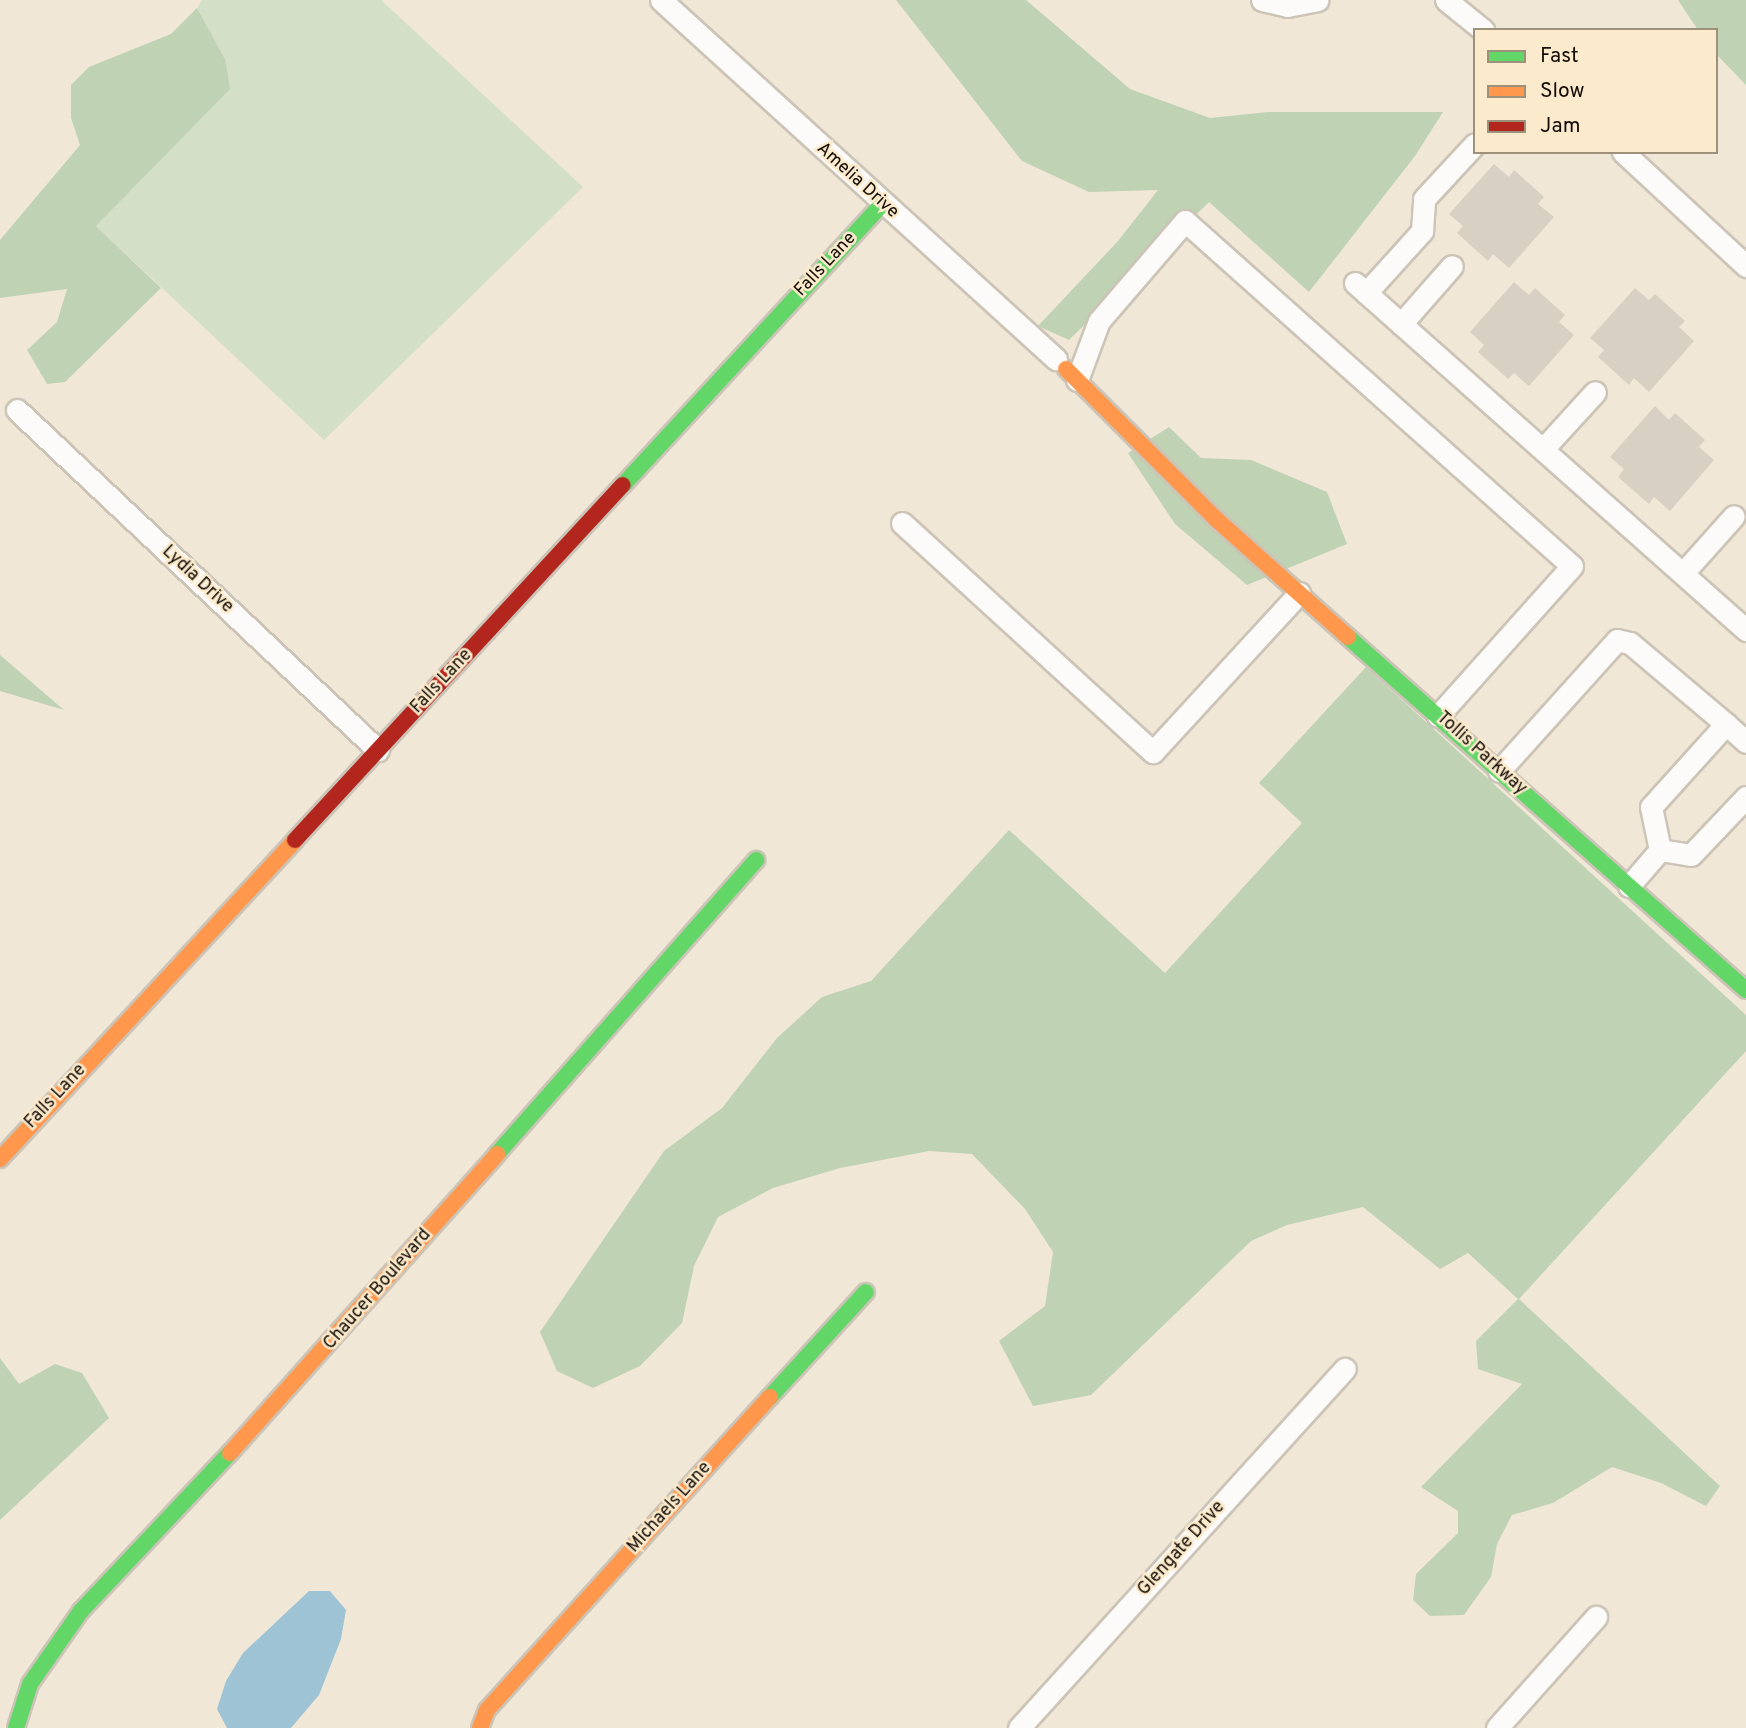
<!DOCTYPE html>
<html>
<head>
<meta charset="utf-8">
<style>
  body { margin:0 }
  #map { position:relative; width:1746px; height:1728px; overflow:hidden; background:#f1e7d7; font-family:Overpass,sans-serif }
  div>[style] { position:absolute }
  .green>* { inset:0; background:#d4dfc8 }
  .forest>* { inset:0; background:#bfd2b3 }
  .water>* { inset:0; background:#9dc3d4 }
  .building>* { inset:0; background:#d8d0c3 }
  .roads { filter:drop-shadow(2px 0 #cbc4b7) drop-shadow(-2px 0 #cbc4b7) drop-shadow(0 2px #cbc4b7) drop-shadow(0 -2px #cbc4b7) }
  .street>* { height:21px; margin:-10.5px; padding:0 10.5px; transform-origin:10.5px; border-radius:10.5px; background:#fdfbf9 }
  .fast>* { height:16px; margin:-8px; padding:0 8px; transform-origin:8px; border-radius:8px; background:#63d668 }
  .slow>* { height:16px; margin:-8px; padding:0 8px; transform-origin:8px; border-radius:8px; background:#ff974d }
  .jam>* { height:16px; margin:-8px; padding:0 8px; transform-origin:8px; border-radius:8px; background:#b3261e }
  span { translate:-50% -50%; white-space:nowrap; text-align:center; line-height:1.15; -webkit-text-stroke:5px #fceacc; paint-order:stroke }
  .street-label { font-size:18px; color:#110b03 }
  .legend { position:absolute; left:1473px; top:28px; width:245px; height:126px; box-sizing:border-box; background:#fceacc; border:2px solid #9e917c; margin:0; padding:9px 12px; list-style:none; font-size:21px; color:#110b03 }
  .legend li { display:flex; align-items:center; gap:14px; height:35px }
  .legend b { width:35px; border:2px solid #9e917c }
</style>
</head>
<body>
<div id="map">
  <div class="green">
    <i style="clip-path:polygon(202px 0,381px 0,583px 187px,324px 440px,96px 226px,169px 151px,225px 59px,197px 8px)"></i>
  </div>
  <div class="forest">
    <i style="clip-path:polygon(896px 0,1026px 0,1130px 89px,1210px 118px,1268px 112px,1443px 112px,1415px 156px,1309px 292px,1209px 202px,1069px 340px,1038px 326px,1118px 241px,1158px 190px,1089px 192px,1022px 161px)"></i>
    <i style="clip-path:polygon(1678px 0,1746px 0,1746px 85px,1716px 54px,1716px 30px,1698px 30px)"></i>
    <i style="clip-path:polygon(197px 8px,225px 59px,230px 89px,96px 226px,161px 288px,65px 382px,47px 384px,27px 350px,57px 322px,67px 289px,0 298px,0 240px,80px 145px,71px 118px,71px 85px,89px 67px,171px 34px)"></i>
    <i style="clip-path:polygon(1169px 427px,1201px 458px,1251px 460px,1327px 492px,1347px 544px,1247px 585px,1175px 524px,1128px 453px)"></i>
    <i style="clip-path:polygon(0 655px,64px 710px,0 691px)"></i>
    <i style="clip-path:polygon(1366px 667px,1746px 1015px,1746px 1051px,1519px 1299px,1720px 1486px,1706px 1506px,1661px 1483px,1612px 1467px,1553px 1503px,1512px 1515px,1497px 1544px,1491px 1577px,1464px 1615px,1430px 1616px,1413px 1600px,1416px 1574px,1458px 1533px,1458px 1511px,1421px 1487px,1522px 1384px,1478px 1369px,1476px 1341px,1518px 1299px,1468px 1253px,1440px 1269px,1363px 1207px,1287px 1225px,1251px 1241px,1091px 1395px,1033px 1406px,999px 1341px,1045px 1306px,1053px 1252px,1025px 1209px,972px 1154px,929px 1151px,840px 1168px,773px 1188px,718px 1217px,694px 1266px,682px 1323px,640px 1366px,593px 1388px,557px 1371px,540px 1332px,664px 1151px,722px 1108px,777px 1038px,822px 997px,871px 981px,1009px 830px,1165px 973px,1302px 823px,1259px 783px)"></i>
    <i style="clip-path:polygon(0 1358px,19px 1384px,55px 1364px,82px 1373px,109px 1418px,0 1520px)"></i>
  </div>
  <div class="water">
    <i style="clip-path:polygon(309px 1591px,330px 1591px,346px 1610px,341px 1639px,319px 1695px,291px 1728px,227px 1728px,217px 1709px,226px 1681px,243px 1653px)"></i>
  </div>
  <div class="building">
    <i style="clip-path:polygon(1494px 164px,1509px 177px,1514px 170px,1544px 197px,1538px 204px,1554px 217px,1509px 268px,1493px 254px,1488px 261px,1457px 233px,1463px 226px,1449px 214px)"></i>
    <i style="clip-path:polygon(1514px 282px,1529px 295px,1535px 288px,1565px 315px,1559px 322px,1574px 335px,1529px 386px,1514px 373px,1508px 379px,1478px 352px,1484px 345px,1470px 332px)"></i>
    <i style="clip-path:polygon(1635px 288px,1649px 300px,1655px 294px,1685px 321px,1679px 327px,1694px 341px,1649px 392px,1634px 378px,1629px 385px,1598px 357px,1604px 350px,1590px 338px)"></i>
    <i style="clip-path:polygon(1655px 406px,1669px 420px,1675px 413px,1705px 440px,1699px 447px,1714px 460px,1670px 511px,1654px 497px,1649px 504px,1618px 477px,1624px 469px,1610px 457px)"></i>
  </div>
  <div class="roads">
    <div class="street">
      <i style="left:661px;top:0;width:534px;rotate:42.27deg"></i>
      <i style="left:1262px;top:0;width:26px;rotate:13deg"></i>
      <i style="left:1287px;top:6px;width:31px;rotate:-11deg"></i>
      <i style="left:1446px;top:0;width:48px;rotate:39deg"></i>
      <i style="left:1623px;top:152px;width:168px;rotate:42.8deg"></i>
      <i style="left:1355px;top:283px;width:523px;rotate:41.59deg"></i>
      <i style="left:1366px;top:293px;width:84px;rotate:-47.9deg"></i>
      <i style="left:1422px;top:231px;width:32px;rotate:-86deg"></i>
      <i style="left:1424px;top:199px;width:75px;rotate:-47.2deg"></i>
      <i style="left:1401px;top:324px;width:77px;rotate:-48.7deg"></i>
      <i style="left:1077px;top:380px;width:63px;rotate:-69.6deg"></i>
      <i style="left:1099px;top:321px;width:132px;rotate:-49.3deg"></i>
      <i style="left:1185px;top:221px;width:518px;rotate:41.72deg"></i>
      <i style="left:1572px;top:566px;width:201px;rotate:131.8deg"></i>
      <i style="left:17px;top:410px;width:496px;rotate:43.3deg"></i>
      <i style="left:1543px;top:449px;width:77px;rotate:-47.6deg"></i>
      <i style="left:902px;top:523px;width:340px;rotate:42.4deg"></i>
      <i style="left:1153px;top:752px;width:216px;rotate:-47.4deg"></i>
      <i style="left:1683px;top:573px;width:76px;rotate:-48.2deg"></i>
      <i style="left:1499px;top:771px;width:176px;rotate:-48deg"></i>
      <i style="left:1617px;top:640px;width:13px;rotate:13deg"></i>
      <i style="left:1630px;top:643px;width:126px;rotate:40.2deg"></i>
      <i style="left:1660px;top:850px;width:44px;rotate:-101.8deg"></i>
      <i style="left:1651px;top:807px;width:112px;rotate:-47.9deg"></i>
      <i style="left:1726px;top:724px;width:27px;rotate:42deg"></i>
      <i style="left:1660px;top:850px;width:31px;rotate:9deg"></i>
      <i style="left:1691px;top:855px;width:80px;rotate:-46.5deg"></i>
      <i style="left:1629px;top:886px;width:48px;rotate:-49.3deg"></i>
      <i style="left:1019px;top:1728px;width:485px;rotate:-47.8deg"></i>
      <i style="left:1497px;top:1728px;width:149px;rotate:-48.3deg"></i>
    </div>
    <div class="fast">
      <i style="left:623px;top:485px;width:382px;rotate:-47.3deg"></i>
      <i style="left:1348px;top:637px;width:532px;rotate:41.57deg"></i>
      <i style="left:497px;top:1154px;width:392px;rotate:-48.6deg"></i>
      <i style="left:770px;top:1397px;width:142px;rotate:-47.6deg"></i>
      <i style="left:16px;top:1728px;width:46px;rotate:-72.3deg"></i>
      <i style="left:30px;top:1684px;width:89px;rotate:-55.1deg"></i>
      <i style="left:81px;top:1611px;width:217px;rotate:-46.7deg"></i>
    </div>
    <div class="slow">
      <i style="left:1066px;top:369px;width:212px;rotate:45deg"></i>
      <i style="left:1216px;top:519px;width:177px;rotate:41.8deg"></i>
      <i style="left:0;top:1159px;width:434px;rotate:-47.2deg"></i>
      <i style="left:230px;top:1453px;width:401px;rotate:-48.2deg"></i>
      <i style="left:480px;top:1728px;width:19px;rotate:-69deg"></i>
      <i style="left:487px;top:1710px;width:422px;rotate:-47.9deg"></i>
    </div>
    <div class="jam">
      <i style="left:295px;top:840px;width:483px;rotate:-47.3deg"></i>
    </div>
  </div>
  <div class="street-label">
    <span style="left:857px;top:181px;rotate:42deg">Amelia Drive</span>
    <span style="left:826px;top:265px;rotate:-47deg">Falls Lane</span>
    <span style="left:197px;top:580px;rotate:43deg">Lydia Drive</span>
    <span style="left:442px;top:682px;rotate:-47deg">Falls Lane</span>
    <span style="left:1481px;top:754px;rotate:42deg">Tollis Parkway</span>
    <span style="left:56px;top:1097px;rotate:-47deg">Falls Lane</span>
    <span style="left:378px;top:1290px;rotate:-49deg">Chaucer Boulevard</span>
    <span style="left:670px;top:1508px;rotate:-48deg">Michaels Lane</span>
    <span style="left:1182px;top:1549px;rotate:-48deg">Glengate Drive</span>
  </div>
  <ul class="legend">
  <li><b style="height:9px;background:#63d668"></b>Fast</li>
  <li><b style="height:9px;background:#ff974d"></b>Slow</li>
  <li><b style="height:9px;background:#b3261e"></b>Jam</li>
  </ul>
</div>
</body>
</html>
